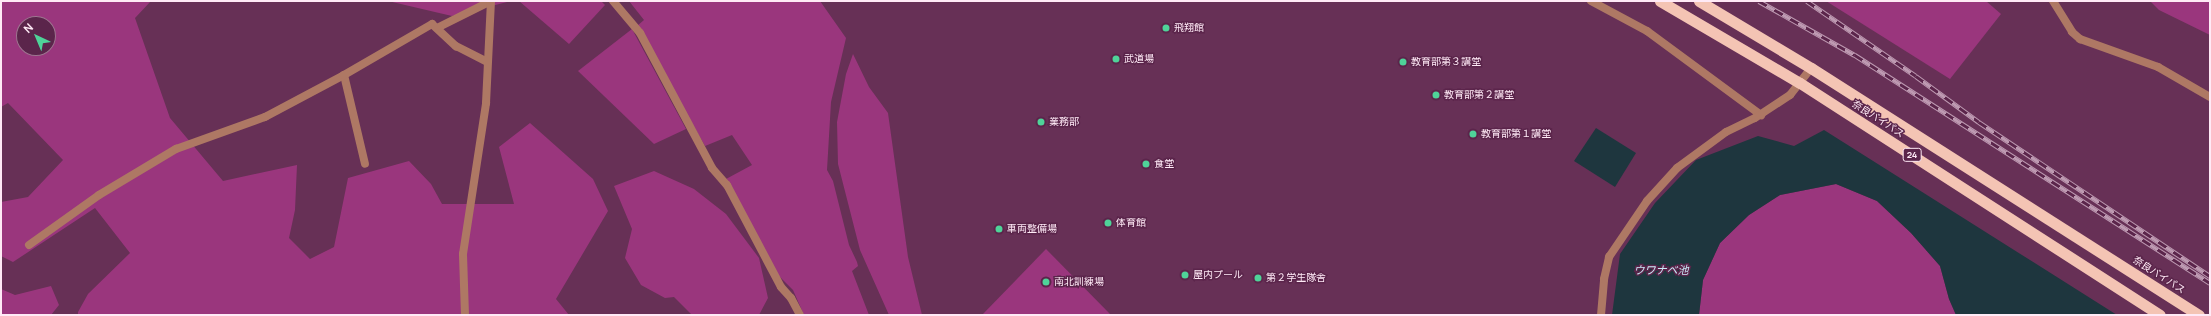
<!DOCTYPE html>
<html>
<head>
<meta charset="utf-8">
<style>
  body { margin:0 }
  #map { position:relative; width:2211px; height:316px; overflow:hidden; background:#673056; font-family:Manrope,"Noto Sans JP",sans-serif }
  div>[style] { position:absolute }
  .green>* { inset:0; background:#9a367d }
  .water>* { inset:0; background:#1e363e }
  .minor>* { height:8px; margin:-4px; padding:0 4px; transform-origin:4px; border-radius:4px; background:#ae7864 }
  .trunk>* { height:11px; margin:-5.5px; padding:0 5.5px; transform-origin:5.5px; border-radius:5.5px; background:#f4c4b4 }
  .rail>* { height:4.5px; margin-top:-2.25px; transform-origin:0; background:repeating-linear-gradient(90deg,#5b254b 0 9px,#be9ab2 0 18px); box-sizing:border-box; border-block:1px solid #be9ab2 }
  .dots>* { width:11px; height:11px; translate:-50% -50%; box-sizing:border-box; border:2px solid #5b254b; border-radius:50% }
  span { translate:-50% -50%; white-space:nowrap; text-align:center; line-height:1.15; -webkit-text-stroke:3px #5b254b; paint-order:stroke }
  .shield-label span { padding:1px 3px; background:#5b254b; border:1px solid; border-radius:3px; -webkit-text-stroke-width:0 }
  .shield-label { font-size:9px; color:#ffeaf6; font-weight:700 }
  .poi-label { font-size:10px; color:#ffeaf6 }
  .left { translate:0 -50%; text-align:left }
  .street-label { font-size:10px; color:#ffeaf6 }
  .water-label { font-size:11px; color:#c9ebf7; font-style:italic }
  .frame { position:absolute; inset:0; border:2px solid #ffeaf6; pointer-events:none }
  .north { position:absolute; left:16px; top:16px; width:40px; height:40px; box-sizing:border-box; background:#5b254b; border:1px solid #9d748f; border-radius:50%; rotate:316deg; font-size:11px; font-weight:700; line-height:16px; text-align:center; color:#ffeaf6 }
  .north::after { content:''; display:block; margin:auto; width:14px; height:18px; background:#4fd399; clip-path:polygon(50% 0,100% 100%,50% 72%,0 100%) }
</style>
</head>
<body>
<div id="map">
  <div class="green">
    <i style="clip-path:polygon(evenodd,1px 1px,151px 1px,135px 18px,170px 118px,223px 181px,297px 165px,295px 210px,289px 238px,310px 259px,334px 247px,348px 178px,409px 161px,431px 184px,442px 204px,514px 204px,499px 147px,530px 123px,593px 179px,608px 211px,556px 299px,569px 315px,78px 315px,78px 312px,88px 294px,130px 253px,95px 208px,13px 262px,1px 256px,1px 202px,28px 197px,63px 160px,8px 103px,1px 107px,1px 1px,24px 24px,48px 24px,48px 48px,24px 48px,24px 24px)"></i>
    <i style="clip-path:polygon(388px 1px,511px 1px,452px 16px)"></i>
    <i style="clip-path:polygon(519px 1px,601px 1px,605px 5px,569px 44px)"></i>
    <i style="clip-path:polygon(629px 1px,820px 1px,846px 38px,831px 102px,827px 170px,833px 181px,849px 245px,857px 262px,858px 266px,852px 271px,869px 315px,804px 315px,793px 290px,775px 272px,726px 179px,752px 165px,732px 135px,705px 146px,637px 26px,644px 20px)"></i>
    <i style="clip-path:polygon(1826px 1px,1986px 1px,2001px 14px,1950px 79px)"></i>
    <i style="clip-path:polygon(2150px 1px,2210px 1px,2210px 35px,2159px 10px)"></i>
    <i style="clip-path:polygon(632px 29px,686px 129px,654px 144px,578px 71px)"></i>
    <i style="clip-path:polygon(853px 54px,869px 87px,888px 113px,908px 257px,922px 315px,889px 315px,860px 250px,838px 164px,837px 122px,846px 74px)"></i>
    <i style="clip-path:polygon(654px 171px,694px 189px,726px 214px,759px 258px,768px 298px,759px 315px,692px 315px,674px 297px,665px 298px,641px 285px,625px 258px,632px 229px,614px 186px)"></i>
    <i style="clip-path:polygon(1836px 184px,1877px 201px,1911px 233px,1940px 266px,1949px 299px,1956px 315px,1699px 315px,1703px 280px,1720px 243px,1749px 215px,1780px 195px)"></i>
    <i style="clip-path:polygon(1046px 249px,1111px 315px,982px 315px)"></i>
    <i style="clip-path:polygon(51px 286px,59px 305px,51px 315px,1px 315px,1px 289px,15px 295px)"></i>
  </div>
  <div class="water">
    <i style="clip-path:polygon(1596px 128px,1636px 153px,1615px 187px,1574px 161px)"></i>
    <i style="clip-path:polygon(1824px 130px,2117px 315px,1956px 315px,1949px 299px,1940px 266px,1911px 233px,1877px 201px,1836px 184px,1780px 195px,1749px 215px,1720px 243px,1703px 280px,1699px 315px,1612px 315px,1620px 254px,1655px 203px,1696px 160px,1758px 136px,1794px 146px)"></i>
  </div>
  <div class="minor">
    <i style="left:613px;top:1px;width:42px;rotate:49.8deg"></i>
    <i style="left:640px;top:33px;width:153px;rotate:61.9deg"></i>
    <i style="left:712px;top:168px;width:23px;rotate:49deg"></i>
    <i style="left:727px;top:185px;width:115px;rotate:62.1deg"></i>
    <i style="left:781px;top:287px;width:15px;rotate:48deg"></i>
    <i style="left:791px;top:298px;width:19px;rotate:62deg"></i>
    <i style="left:1591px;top:1px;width:64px;rotate:28.2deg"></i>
    <i style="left:1647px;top:31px;width:142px;rotate:36.4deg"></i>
    <i style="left:2053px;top:1px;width:36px;rotate:58deg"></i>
    <i style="left:2072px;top:32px;width:11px;rotate:41deg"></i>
    <i style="left:2080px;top:39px;width:83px;rotate:19.7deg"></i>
    <i style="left:2158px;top:67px;width:60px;rotate:30deg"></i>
    <i style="left:437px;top:28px;width:60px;rotate:-26.6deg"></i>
    <i style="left:344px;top:75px;width:91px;rotate:76.7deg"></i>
    <i style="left:29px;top:245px;width:86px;rotate:-35.5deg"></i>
    <i style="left:99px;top:195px;width:90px;rotate:-30.9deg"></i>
    <i style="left:176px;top:149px;width:95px;rotate:-19.8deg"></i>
    <i style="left:265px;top:117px;width:89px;rotate:-28deg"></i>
    <i style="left:344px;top:75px;width:102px;rotate:-30.1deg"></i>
    <i style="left:432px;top:24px;width:33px;rotate:43deg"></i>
    <i style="left:456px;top:46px;width:35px;rotate:27deg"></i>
    <i style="left:465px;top:315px;width:61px;rotate:-91.9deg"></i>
    <i style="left:463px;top:254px;width:153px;rotate:-81.3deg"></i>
    <i style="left:486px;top:103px;width:102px;rotate:-87.2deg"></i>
    <i style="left:1601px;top:315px;width:36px;rotate:-85deg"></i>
    <i style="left:1604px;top:279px;width:23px;rotate:-77deg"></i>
    <i style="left:1609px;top:257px;width:68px;rotate:-55.8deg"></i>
    <i style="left:1647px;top:201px;width:45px;rotate:-47.7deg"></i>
    <i style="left:1677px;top:168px;width:61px;rotate:-36.3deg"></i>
    <i style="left:1726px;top:132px;width:32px;rotate:-26deg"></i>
    <i style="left:1755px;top:118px;width:42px;rotate:-33.3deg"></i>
    <i style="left:1790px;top:95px;width:34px;rotate:-52deg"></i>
  </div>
  <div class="trunk">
    <i style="left:1660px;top:1px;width:162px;rotate:30.4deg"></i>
    <i style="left:1800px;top:83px;width:428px;rotate:32.8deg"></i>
    <i style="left:1699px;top:1px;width:131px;rotate:30.9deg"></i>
    <i style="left:1811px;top:68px;width:460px;rotate:32.5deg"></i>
  </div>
  <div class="rail">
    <i style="left:1759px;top:1px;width:110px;rotate:29.4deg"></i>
    <i style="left:1855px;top:55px;width:422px;rotate:32.7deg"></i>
    <i style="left:1807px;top:1px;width:132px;rotate:34.5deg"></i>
    <i style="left:1916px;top:76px;width:78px;rotate:36.1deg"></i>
    <i style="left:1979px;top:122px;width:278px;rotate:33.7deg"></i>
  </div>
  <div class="dots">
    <i style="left:1166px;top:28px;background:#4fd399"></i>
    <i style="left:1116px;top:59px;background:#4fd399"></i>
    <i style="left:1403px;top:62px;background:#4fd399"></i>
    <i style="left:1436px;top:95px;background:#4fd399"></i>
    <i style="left:1041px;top:122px;background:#4fd399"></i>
    <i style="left:1473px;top:134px;background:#4fd399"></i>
    <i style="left:1146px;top:164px;background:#4fd399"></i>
    <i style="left:1108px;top:223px;background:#4fd399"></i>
    <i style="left:999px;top:229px;background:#4fd399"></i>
    <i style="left:1185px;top:275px;background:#4fd399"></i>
    <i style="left:1258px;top:278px;background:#4fd399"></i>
    <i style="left:1046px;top:282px;background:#4fd399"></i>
  </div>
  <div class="shield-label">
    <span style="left:1912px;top:155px">24</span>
  </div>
  <div class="poi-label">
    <span class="left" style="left:1174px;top:28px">飛翔館</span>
    <span class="left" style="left:1124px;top:59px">武道場</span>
    <span class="left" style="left:1411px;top:62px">教育部第３講堂</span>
    <span class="left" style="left:1444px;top:95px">教育部第２講堂</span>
    <span class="left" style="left:1049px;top:122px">業務部</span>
    <span class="left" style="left:1481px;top:134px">教育部第１講堂</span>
    <span class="left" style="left:1154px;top:164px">食堂</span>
    <span class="left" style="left:1116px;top:223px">体育館</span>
    <span class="left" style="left:1007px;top:229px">車両整備場</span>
    <span class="left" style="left:1193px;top:275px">屋内プール</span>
    <span class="left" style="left:1266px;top:278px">第２学生隊舎</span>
    <span class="left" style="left:1054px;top:282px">南北訓練場</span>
  </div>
  <div class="street-label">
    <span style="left:1878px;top:119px;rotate:33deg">奈良バイパス</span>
    <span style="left:2159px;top:275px;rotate:33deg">奈良バイパス</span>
  </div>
  <div class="water-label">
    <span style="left:1661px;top:270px">ウワナベ池</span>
  </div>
  <div class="frame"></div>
  <div class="north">N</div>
</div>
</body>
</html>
